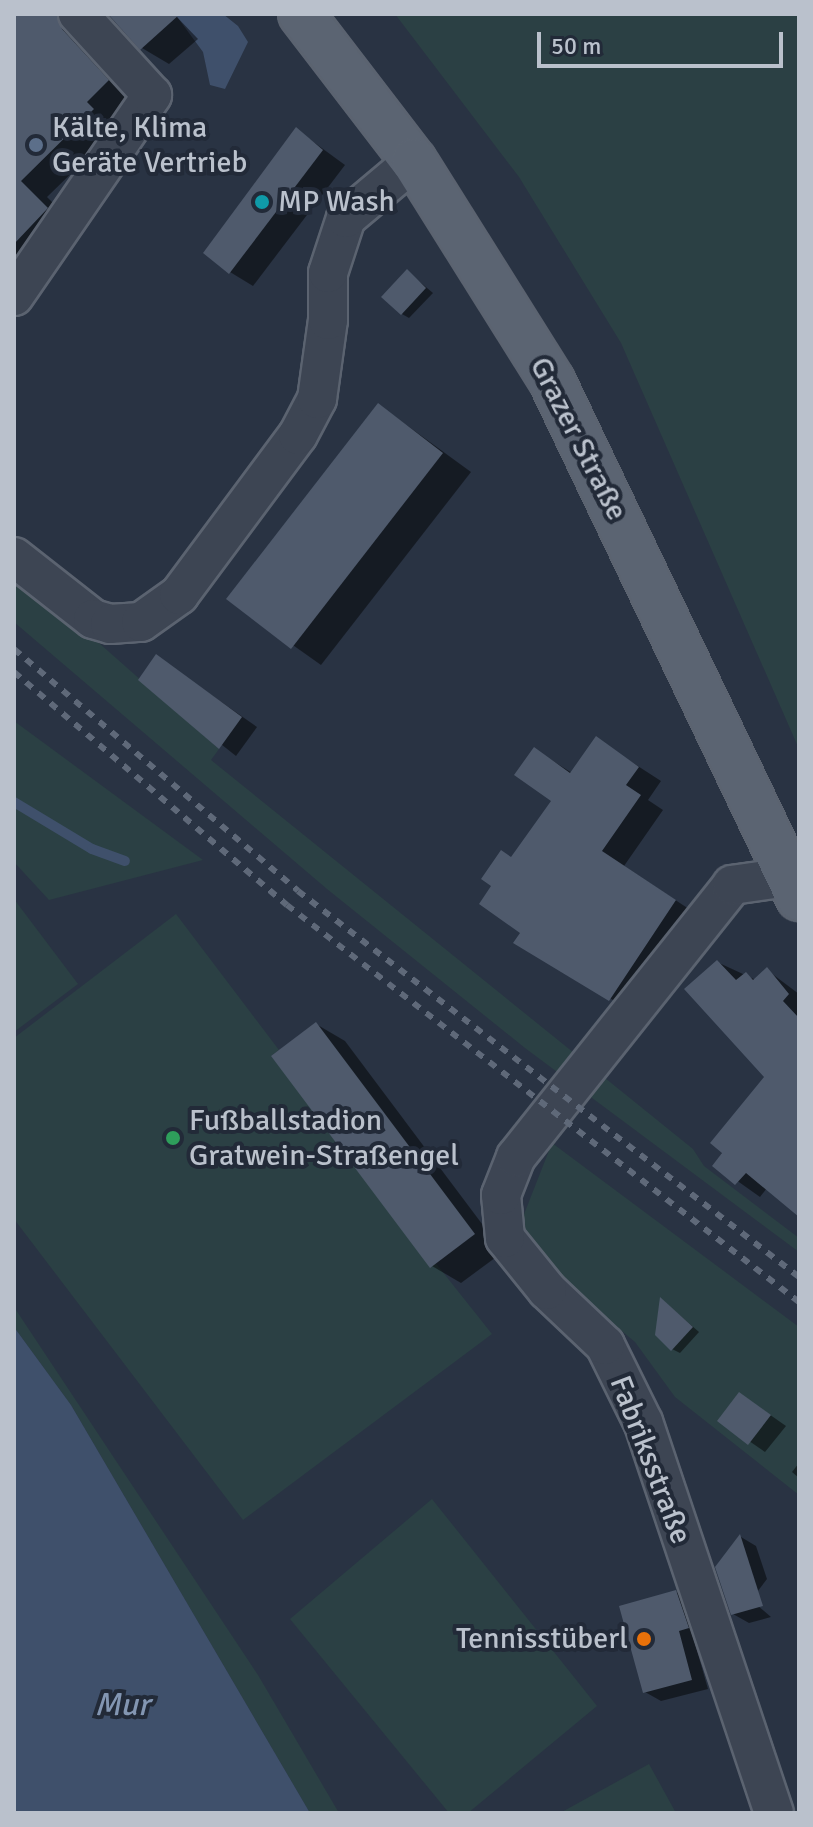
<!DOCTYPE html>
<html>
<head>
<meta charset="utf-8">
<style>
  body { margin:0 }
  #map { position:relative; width:813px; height:1827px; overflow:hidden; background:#293343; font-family:Signika,sans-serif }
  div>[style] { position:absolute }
  .green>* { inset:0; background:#2b4044 }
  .water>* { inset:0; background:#3f506b }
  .shadow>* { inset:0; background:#0007 }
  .stream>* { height:10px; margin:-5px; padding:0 5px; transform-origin:5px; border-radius:5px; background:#3f506b }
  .building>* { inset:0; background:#4f5a6c }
  .roads { filter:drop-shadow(2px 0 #5b6370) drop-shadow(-2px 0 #5b6370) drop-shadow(0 2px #5b6370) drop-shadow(0 -2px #5b6370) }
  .minor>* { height:38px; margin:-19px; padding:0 19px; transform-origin:19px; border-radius:19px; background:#3d4553 }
  .major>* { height:44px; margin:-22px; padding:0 22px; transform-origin:22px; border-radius:22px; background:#5b6472 }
  .rail>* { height:6px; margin-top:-3px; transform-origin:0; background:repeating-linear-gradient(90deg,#5f6979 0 8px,transparent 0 16px) }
  .dots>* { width:22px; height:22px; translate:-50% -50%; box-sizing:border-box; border:4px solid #222a38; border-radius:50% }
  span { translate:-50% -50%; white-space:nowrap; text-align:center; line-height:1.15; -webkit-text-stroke:8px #222a38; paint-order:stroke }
  .poi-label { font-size:30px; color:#bac1cc }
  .left { translate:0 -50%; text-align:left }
  .right { translate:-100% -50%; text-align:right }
  .street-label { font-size:30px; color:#bac1cc }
  .water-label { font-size:32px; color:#8396b2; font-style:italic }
  .frame { position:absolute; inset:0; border:16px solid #bac1cc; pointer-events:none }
  .scale { position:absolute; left:537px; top:32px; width:246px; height:36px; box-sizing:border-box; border:4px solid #bac1cc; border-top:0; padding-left:10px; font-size:24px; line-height:28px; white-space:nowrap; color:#bac1cc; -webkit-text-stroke:6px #222a38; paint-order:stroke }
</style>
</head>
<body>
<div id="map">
  <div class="green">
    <i style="clip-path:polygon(395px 14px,799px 14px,799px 749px,621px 343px,519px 177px)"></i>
    <i style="clip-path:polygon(14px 568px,219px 749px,211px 760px,693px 1149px,704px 1166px,799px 1238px,799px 1252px,525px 1048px,327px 889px,14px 622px)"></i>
    <i style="clip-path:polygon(14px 721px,203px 860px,49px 900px,14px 862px)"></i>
    <i style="clip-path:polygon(14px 899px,78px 984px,14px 1032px)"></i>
    <i style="clip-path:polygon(176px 914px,279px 1050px,271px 1056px,492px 1334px,243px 1520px,14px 1219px,14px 1038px)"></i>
    <i style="clip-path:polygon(552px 1143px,799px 1327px,799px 1495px,675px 1397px,635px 1342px,539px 1262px,517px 1232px)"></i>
    <i style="clip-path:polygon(14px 1307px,258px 1675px,339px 1813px,310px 1813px,71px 1405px,14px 1327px)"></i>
    <i style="clip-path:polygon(432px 1499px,597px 1706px,468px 1813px,449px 1813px,290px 1619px)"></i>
    <i style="clip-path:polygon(649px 1764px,676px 1813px,560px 1813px)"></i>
  </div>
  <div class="water">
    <i style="clip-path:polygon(175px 14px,223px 14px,238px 26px,248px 42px,225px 89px,210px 85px,203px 52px)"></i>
    <i style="clip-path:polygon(14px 1327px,71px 1405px,310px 1813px,14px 1813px)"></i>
  </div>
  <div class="shadow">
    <i style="clip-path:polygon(14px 14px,90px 14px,135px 97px,120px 126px,47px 197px,74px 224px,14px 285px)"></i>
    <i style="clip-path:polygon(110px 14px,174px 14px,198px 39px,169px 64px,142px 48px)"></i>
    <i style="clip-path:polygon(297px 130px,345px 165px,253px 286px,230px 272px)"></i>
    <i style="clip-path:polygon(408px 272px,433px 293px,409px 318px,402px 314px)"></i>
    <i style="clip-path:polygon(379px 405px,471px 472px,321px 665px,228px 599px)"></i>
    <i style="clip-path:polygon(157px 657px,257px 727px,236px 756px,140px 680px)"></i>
    <i style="clip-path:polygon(596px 739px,661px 781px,648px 800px,663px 810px,624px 866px,698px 915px,633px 1012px,516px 942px,523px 932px,512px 859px,554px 800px,534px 749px,572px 773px)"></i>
    <i style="clip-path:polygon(717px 962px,756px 980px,767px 970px,799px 994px,799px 1214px,767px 1188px,760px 1197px,715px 1165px,766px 1077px)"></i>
    <i style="clip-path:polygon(316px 1024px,345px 1041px,503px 1252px,461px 1283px,432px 1266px)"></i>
    <i style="clip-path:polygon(662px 1300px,699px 1332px,680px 1353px,672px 1349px)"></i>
    <i style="clip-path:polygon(740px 1394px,786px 1426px,765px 1452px,720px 1421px)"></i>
    <i style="clip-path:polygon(799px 1463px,799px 1478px,792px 1472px)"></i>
    <i style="clip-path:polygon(741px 1537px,756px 1546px,767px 1579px,751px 1600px,771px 1617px,749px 1623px,733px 1614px,717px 1567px)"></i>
    <i style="clip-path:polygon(676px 1592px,692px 1602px,704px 1637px,694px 1640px,708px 1689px,661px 1701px,645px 1692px)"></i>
  </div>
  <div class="stream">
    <i style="left:14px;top:802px;width:91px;rotate:31.1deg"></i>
    <i style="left:92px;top:849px;width:35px;rotate:20deg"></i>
  </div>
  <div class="building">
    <i style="clip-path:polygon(14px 14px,57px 14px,62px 29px,109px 80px,87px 102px,94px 109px,21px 181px,48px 208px,14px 244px)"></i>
    <i style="clip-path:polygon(108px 14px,180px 14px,140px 50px)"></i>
    <i style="clip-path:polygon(296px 127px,323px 150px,229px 274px,203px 253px)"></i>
    <i style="clip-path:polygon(407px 269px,426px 288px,401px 315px,381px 297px)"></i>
    <i style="clip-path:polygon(378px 403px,443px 453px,291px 649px,226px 599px)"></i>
    <i style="clip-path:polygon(156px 654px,242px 717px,219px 749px,138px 680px)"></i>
    <i style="clip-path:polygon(596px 736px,639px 767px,626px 785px,641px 795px,602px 851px,676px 900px,609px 1001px,513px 943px,520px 933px,479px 904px,491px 886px,481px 879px,501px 850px,511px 857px,551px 801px,514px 775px,534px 747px,570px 773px)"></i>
    <i style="clip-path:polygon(717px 960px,736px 980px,746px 972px,753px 980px,767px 967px,789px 994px,783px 1001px,799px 1018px,799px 1217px,746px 1173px,735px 1185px,712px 1166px,722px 1153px,710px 1143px,764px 1077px,684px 989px)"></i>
    <i style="clip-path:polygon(316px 1022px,475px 1234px,430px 1268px,271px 1056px)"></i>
    <i style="clip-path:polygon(660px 1297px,693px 1327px,671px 1351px,655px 1335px)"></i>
    <i style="clip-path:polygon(739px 1392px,771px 1415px,748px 1445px,717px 1421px)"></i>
    <i style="clip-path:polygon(740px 1534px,763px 1606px,731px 1615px,715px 1567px)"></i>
    <i style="clip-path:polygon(676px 1590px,689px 1628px,679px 1631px,692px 1680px,643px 1693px,619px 1606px)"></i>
  </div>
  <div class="roads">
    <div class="minor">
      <i style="left:14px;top:296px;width:244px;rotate:-55.5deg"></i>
      <i style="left:152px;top:95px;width:110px;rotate:-132.4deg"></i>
      <i style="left:14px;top:557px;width:100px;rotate:38.1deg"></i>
      <i style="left:93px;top:619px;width:18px;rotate:16deg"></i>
      <i style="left:110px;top:624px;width:31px;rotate:-4deg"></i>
      <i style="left:141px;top:622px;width:47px;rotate:-35.4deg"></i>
      <i style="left:179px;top:595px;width:199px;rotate:-53.4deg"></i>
      <i style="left:298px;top:435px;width:41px;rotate:-62.2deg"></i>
      <i style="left:317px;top:399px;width:80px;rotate:-82.1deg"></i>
      <i style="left:328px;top:320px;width:47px;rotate:-90deg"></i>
      <i style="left:328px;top:273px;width:58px;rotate:-71.9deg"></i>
      <i style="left:346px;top:218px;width:89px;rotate:-40deg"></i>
      <i style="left:774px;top:1813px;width:412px;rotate:-108.5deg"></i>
      <i style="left:643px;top:1422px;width:86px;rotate:-116.3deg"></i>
      <i style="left:605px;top:1345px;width:80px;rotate:-136.5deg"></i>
      <i style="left:547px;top:1290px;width:67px;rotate:-128.9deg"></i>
      <i style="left:505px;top:1238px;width:43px;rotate:-95.3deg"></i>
      <i style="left:501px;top:1195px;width:41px;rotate:-68.5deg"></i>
      <i style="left:516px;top:1157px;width:347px;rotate:-51.5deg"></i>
      <i style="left:732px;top:885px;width:57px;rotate:-8.1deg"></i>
    </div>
    <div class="major">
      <i style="left:301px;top:14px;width:185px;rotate:52.5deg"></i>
      <i style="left:414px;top:161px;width:260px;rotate:57.9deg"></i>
      <i style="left:552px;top:381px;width:573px;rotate:64.46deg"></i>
    </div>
  </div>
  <div class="rail">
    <i style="left:14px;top:649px;width:373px;rotate:40.4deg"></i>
    <i style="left:298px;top:891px;width:632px;rotate:37.61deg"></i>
    <i style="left:14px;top:672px;width:359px;rotate:40.5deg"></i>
    <i style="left:287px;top:905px;width:648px;rotate:37.79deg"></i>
  </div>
  <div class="dots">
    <i style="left:36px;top:145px;background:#5c6f8a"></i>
    <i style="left:262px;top:202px;background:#0f9aa8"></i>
    <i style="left:173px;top:1138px;background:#2e9e5b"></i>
    <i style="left:644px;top:1639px;background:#e8710a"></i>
  </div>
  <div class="poi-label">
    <span class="left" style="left:52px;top:145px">Kälte, Klima<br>Geräte Vertrieb</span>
    <span class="left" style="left:278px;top:202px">MP Wash</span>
    <span class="left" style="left:189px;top:1138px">Fußballstadion<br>Gratwein-Straßengel</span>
    <span class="right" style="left:628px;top:1639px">Tennisstüberl</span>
  </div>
  <div class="street-label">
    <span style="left:578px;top:439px;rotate:63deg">Grazer Straße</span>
    <span style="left:650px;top:1460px;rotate:69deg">Fabriksstraße</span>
  </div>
  <div class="water-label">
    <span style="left:122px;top:1705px">Mur</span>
  </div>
  <div class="frame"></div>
  <div class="scale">50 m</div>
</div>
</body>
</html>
